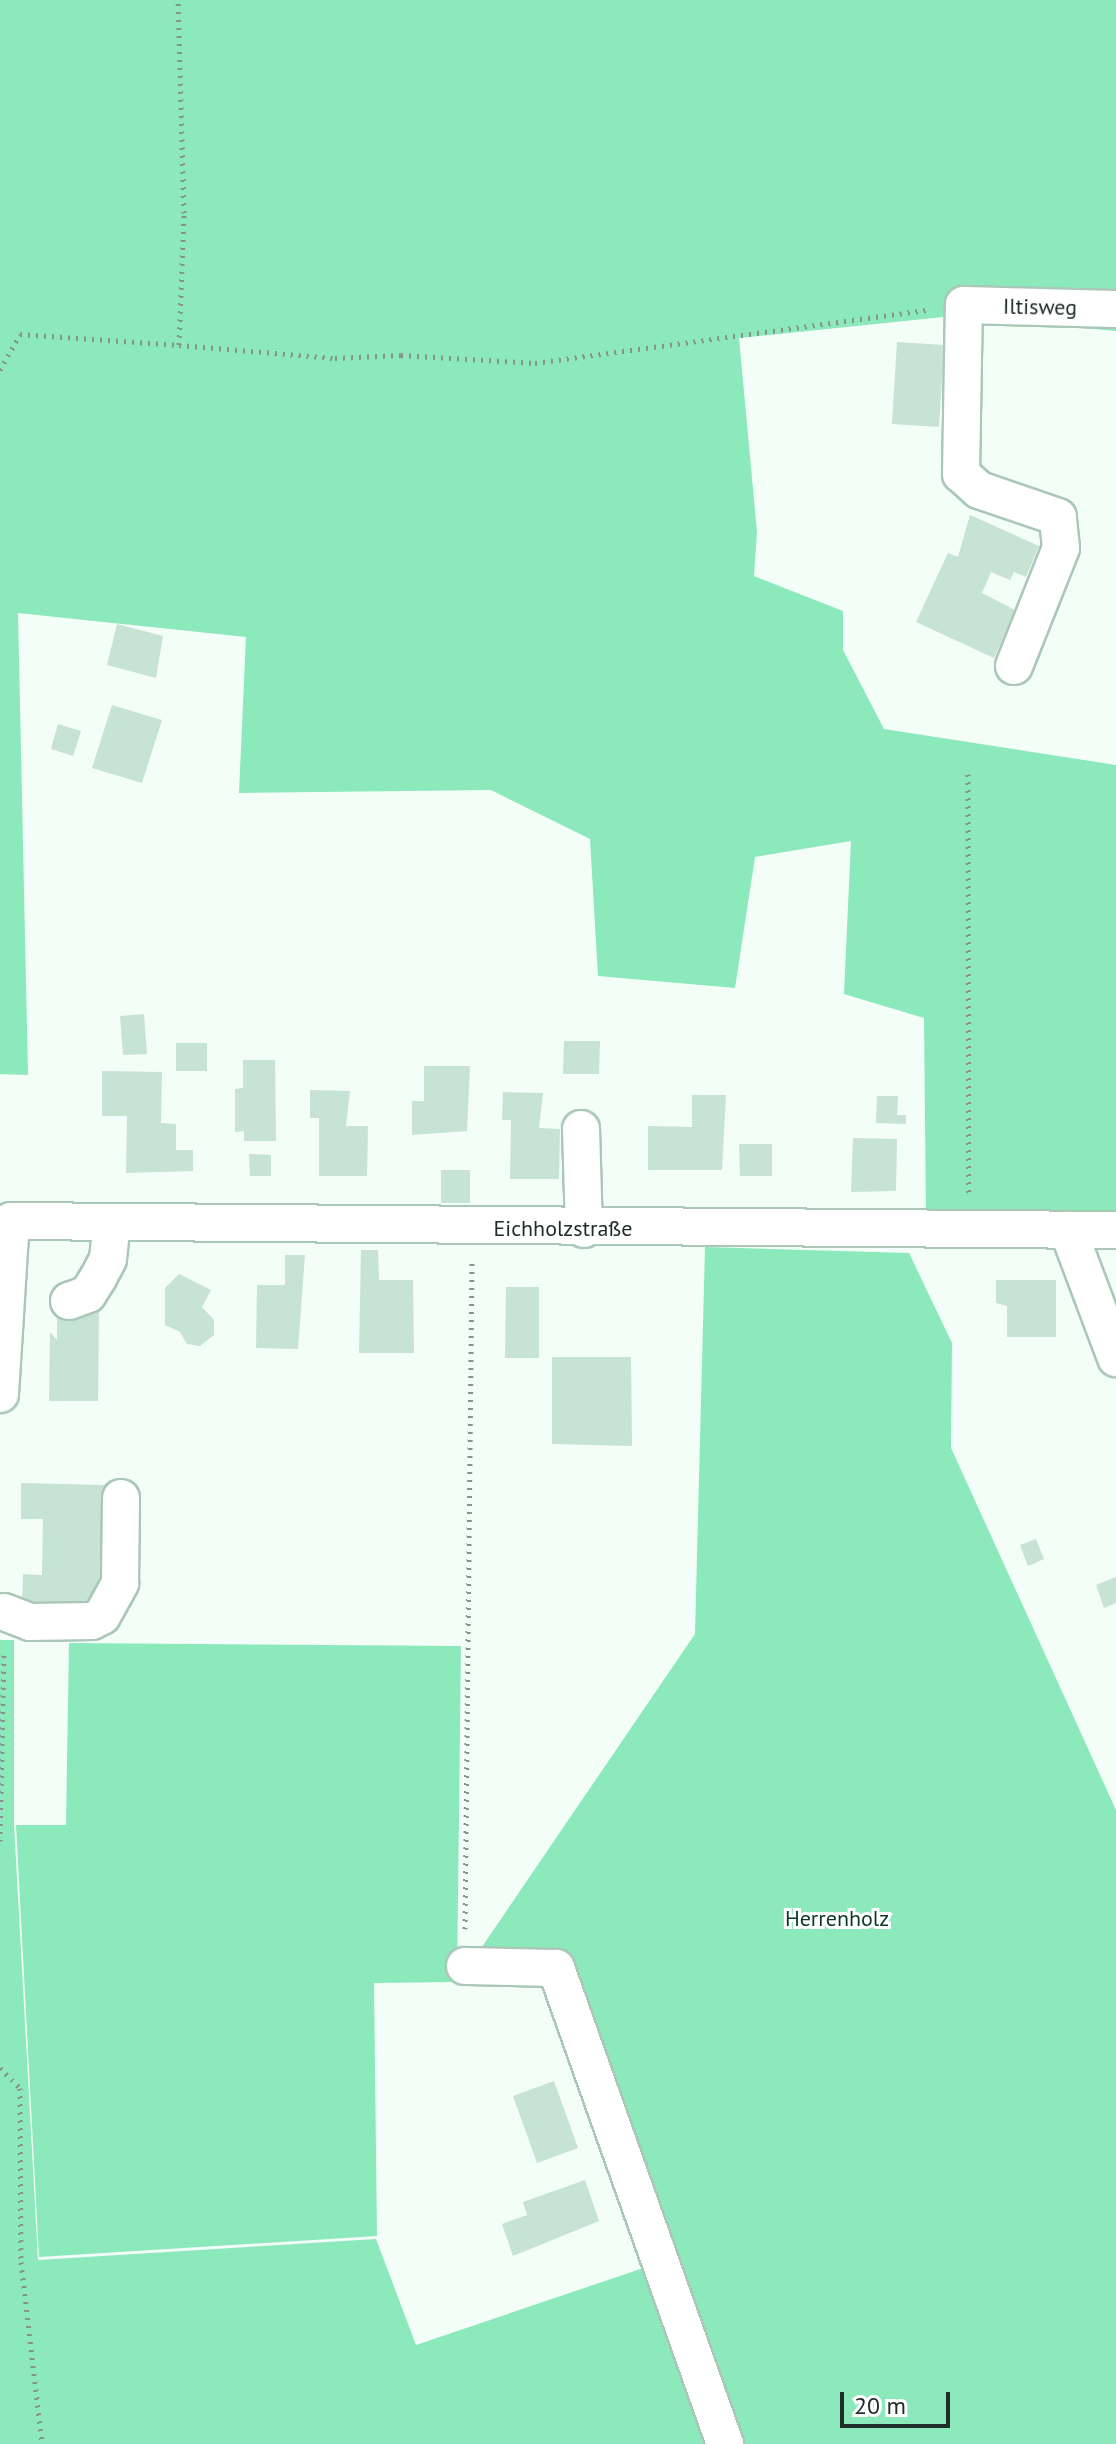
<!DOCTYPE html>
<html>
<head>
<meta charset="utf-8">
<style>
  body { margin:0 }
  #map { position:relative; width:1116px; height:2444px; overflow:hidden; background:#f2fef7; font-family:"PT Sans",sans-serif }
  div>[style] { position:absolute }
  .green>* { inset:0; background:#8be9bb }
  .building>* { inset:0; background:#c6e3d3 }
  .path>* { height:5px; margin-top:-2.5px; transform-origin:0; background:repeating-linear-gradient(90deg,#87938d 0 2px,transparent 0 8px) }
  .roads { filter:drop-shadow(2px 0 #aac7b7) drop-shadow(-2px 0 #aac7b7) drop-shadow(0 2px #aac7b7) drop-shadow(0 -2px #aac7b7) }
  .minor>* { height:36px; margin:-18px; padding:0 18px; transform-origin:18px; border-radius:18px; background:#fff }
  span { translate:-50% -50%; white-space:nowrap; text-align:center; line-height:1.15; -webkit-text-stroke:6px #fff; paint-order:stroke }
  .street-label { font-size:22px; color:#212d27 }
  .park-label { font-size:22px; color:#0c3725 }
  .scale { position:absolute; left:840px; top:2392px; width:110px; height:36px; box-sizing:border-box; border:4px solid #212d27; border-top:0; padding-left:10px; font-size:24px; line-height:28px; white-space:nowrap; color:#212d27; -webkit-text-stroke:6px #fff; paint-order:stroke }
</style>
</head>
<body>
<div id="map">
  <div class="green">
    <i style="clip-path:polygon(0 0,1116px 0,1116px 331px,953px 316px,739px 338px,757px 532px,754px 576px,843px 611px,843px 650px,884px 729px,1116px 765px,1116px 1217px,926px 1215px,924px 1018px,844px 994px,851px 841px,755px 857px,735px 988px,598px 976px,590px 839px,491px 790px,239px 793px,246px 637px,18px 613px,28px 1075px,0 1074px)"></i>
    <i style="clip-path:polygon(705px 1247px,909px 1253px,952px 1343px,951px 1448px,1116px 1810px,1116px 2444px,0 2444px,0 1640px,14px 1640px,14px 1824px,38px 2260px,376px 2239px,416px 2345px,670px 2259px,558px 1959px,473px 1960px,695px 1634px)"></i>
    <i style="clip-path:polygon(69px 1643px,461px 1646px,457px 1982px,374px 1983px,377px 2236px,39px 2257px,16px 1825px,66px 1825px)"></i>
  </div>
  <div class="building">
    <i style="clip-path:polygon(897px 342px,944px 345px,939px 427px,892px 424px)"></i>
    <i style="clip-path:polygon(970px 515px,1039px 546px,1026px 577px,1014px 572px,1010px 580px,991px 572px,982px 593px,1015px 610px,994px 658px,916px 622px,948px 553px,958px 557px)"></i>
    <i style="clip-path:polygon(117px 624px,163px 636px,156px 678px,107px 665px)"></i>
    <i style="clip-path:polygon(112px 705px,162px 720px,142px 783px,92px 768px)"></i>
    <i style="clip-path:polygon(58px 724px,81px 731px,73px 756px,51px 749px)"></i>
    <i style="clip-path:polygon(144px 1014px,147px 1054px,123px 1055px,120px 1016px)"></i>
    <i style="clip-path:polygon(564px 1041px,600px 1041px,599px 1074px,563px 1074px)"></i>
    <i style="clip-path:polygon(176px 1043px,207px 1043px,207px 1071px,176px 1071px)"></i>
    <i style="clip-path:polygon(243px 1060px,275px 1060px,276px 1141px,244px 1141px,244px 1131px,235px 1132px,235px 1089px,243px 1088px)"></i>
    <i style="clip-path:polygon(424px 1066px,470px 1066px,467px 1131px,412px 1135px,412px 1101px,424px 1101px)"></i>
    <i style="clip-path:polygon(102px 1071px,162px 1072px,161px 1123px,176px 1124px,176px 1150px,193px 1150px,193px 1171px,126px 1173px,127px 1116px,102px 1116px)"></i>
    <i style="clip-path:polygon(310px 1090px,350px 1091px,346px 1126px,368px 1126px,367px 1176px,319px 1176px,319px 1118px,310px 1118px)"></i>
    <i style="clip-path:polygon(503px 1092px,543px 1093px,539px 1128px,560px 1129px,559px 1179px,510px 1179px,511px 1120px,502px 1120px)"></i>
    <i style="clip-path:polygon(692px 1095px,726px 1095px,722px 1170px,648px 1170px,648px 1126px,692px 1127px)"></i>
    <i style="clip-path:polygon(877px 1096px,898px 1096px,897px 1115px,906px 1115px,906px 1124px,876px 1123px)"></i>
    <i style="clip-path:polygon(853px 1138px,897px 1139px,896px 1191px,851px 1192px)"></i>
    <i style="clip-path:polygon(739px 1144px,772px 1144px,772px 1176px,740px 1176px)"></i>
    <i style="clip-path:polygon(249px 1154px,271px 1155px,271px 1176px,250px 1176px)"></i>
    <i style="clip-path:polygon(441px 1170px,470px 1170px,470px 1203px,441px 1203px)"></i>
    <i style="clip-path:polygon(361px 1250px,378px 1250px,379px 1280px,413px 1280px,414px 1353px,359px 1353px)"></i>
    <i style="clip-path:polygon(285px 1255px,305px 1255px,298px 1349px,256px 1348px,257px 1285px,285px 1285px)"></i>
    <i style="clip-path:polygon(179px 1274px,211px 1290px,202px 1307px,214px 1320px,214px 1335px,200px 1346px,187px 1344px,180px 1332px,165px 1325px,165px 1288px)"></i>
    <i style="clip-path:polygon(996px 1280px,1056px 1280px,1056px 1337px,1007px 1337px,1007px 1306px,996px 1303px)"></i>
    <i style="clip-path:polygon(506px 1287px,539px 1287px,539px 1358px,505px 1358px)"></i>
    <i style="clip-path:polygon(57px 1305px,99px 1306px,98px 1401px,49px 1401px,50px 1332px,57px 1340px)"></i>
    <i style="clip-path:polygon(552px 1357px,631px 1357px,632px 1446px,552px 1444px)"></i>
    <i style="clip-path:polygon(21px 1483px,104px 1485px,103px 1519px,110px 1519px,99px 1604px,22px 1603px,23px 1574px,42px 1575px,43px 1519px,21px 1519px)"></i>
    <i style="clip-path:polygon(1036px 1539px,1044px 1559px,1028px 1566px,1020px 1545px)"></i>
    <i style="clip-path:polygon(1116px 1577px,1116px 1603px,1104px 1608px,1096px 1585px)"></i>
    <i style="clip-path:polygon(554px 2081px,578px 2148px,537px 2163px,513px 2096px)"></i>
    <i style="clip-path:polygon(585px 2180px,599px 2221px,513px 2256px,502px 2224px,527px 2215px,523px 2202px)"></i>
  </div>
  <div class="path">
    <i style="left:179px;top:345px;width:157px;rotate:4.8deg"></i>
    <i style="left:335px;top:358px;width:66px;rotate:-2.6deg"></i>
    <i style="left:401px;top:355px;width:134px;rotate:3.4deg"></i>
    <i style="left:535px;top:363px;width:397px;rotate:-7.7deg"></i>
    <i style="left:0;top:370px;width:41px;rotate:-60.9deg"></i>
    <i style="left:20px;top:334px;width:159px;rotate:4deg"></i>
    <i style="left:179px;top:345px;width:132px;rotate:-87.8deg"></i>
    <i style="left:184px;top:213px;width:213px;rotate:-91.6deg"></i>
    <i style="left:968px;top:774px;width:421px;rotate:89.9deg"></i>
    <i style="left:0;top:1841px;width:190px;rotate:-88.8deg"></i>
    <i style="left:465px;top:1929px;width:669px;rotate:-89.4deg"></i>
    <i style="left:0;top:2068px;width:28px;rotate:45deg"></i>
    <i style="left:20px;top:2088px;width:174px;rotate:89.7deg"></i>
    <i style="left:21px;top:2262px;width:183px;rotate:83.4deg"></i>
  </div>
  <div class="roads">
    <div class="minor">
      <i style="left:1014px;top:666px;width:127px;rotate:-68.3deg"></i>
      <i style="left:1061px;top:548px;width:31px;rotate:-96deg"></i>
      <i style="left:1058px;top:517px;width:83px;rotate:-161.1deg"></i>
      <i style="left:979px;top:490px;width:24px;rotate:-138deg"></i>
      <i style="left:961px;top:474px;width:169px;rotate:-89deg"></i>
      <i style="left:964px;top:305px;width:152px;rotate:1.5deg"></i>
      <i style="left:581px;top:1129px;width:100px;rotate:88.3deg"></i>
      <i style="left:1068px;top:1230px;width:137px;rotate:69.4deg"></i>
      <i style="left:69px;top:1301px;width:20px;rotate:-20deg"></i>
      <i style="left:88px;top:1294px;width:19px;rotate:-58deg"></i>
      <i style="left:98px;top:1278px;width:21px;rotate:-62deg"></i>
      <i style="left:108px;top:1259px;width:37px;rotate:-84deg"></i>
      <i style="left:0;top:1394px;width:173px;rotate:-86.4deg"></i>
      <i style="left:11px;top:1221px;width:1105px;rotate:0.47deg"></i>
      <i style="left:4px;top:1612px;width:28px;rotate:21deg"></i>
      <i style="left:30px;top:1622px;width:62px;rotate:-0.9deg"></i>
      <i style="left:92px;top:1621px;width:11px;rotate:-27deg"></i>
      <i style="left:102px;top:1616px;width:38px;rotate:-61deg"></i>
      <i style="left:120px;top:1583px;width:85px;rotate:-89.3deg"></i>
      <i style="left:465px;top:1966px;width:91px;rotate:1.3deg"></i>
      <i style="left:556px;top:1968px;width:505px;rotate:70.45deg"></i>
    </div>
  </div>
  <div class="street-label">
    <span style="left:1040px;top:307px;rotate:1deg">Iltisweg</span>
    <span style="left:563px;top:1229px">Eichholzstraße</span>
  </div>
  <div class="park-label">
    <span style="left:837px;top:1919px">Herrenholz</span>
  </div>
  <div class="scale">20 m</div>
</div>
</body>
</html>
